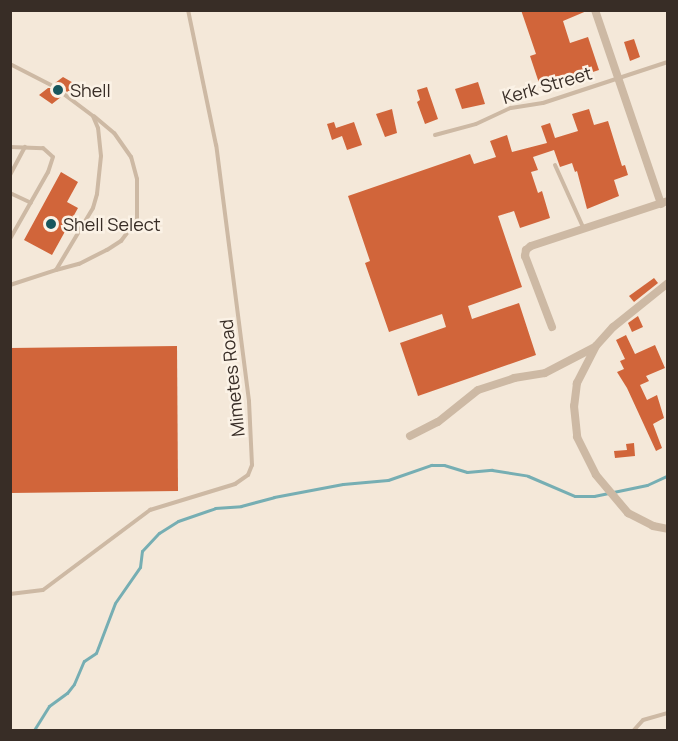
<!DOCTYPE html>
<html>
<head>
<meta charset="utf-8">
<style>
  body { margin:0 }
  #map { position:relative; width:678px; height:741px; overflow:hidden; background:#f4e8d9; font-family:Manrope,sans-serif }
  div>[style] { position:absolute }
  .stream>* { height:3px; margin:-1.5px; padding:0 1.5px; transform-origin:1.5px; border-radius:1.5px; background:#76aeb3 }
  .building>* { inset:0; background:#d1653a }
  .lane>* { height:4px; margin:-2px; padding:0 2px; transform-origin:2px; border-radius:2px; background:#cdb9a4 }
  .street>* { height:8px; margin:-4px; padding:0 4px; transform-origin:4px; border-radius:4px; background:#cdb9a4 }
  .dots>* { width:16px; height:16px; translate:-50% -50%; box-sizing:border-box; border:3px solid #fbf2e6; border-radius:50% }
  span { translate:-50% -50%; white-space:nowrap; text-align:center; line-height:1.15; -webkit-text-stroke:5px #fbf2e6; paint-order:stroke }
  .street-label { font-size:18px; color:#382d26 }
  .poi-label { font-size:18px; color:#382d26 }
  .left { translate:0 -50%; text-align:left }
  .frame { position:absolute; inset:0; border:12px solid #382d26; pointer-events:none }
</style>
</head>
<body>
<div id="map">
  <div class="stream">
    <i style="left:34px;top:730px;width:28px;rotate:-58deg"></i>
    <i style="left:49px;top:706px;width:22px;rotate:-36deg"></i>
    <i style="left:67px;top:693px;width:11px;rotate:-52deg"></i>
    <i style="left:74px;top:684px;width:25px;rotate:-67deg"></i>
    <i style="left:84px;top:661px;width:14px;rotate:-34deg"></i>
    <i style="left:96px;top:653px;width:53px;rotate:-69.2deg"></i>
    <i style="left:115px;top:603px;width:44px;rotate:-55.2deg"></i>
    <i style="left:140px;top:567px;width:16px;rotate:-83deg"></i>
    <i style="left:142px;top:551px;width:25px;rotate:-47deg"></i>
    <i style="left:159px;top:533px;width:22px;rotate:-32deg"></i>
    <i style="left:178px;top:521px;width:39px;rotate:-19deg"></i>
    <i style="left:215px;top:508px;width:26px;rotate:-4deg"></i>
    <i style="left:241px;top:506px;width:34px;rotate:-15deg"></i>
    <i style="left:274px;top:497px;width:70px;rotate:-10.7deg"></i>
    <i style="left:343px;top:484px;width:45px;rotate:-5.1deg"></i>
    <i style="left:388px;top:480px;width:46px;rotate:-19.2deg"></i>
    <i style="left:431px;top:465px;width:13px"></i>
    <i style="left:444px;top:465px;width:24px;rotate:17deg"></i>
    <i style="left:467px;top:472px;width:25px;rotate:-5deg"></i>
    <i style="left:492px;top:470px;width:36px;rotate:9deg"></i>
    <i style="left:528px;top:476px;width:51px;rotate:23.1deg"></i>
    <i style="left:575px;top:496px;width:19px"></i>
    <i style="left:594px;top:496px;width:54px;rotate:-11.7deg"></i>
    <i style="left:647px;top:485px;width:23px;rotate:-25deg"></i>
  </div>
  <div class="building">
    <i style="clip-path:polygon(521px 10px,589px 10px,563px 21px,570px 43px,588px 37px,599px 70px,541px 89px,530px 56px,536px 54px)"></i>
    <i style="clip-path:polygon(634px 39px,640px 57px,630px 61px,624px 42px)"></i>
    <i style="clip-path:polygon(63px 77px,77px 85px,68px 92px,62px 90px,61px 97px,52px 104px,39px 95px,48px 88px,54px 88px,55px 83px)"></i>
    <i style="clip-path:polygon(478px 82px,485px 104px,462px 109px,455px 89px)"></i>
    <i style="clip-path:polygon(427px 87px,438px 119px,425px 124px,417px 102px,420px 100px,417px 90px)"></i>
    <i style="clip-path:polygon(392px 109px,397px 133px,385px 137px,376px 114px)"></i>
    <i style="clip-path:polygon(589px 109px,594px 125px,608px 121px,622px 166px,625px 165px,628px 175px,614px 180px,619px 196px,587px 209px,577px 171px,575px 172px,572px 163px,560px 167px,554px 150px,533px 157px,538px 170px,531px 172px,538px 193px,542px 191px,550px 218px,520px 228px,514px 211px,498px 216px,522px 287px,468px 306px,472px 319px,519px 303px,536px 355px,418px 396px,400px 343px,446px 327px,442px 314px,389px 332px,365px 263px,370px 261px,348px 196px,470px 154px,474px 164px,496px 157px,490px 141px,507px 135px,512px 152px,547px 143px,541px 126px,550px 123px,555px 138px,578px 131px,572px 114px)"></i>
    <i style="clip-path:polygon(334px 122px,336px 128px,354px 122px,362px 145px,347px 150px,342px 136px,332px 140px,327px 124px)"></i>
    <i style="clip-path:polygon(61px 172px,78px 182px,67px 202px,78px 208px,52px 255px,24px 240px)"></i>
    <i style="clip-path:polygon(654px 278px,658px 283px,634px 302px,629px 296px)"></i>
    <i style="clip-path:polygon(638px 316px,643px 327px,632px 332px,628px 323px)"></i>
    <i style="clip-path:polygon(626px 335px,635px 354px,655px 345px,665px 368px,646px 376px,649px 381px,640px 385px,647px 400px,657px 395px,664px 418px,653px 424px,662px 448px,656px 451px,627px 388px,617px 372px,624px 369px,620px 361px,625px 359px,616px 340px)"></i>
    <i style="clip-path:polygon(177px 346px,178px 491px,10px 493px,10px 348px)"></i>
    <i style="clip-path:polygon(634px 443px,635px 456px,615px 458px,614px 451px,627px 450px,626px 444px)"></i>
  </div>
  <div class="lane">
    <i style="left:10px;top:64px;width:46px;rotate:27.1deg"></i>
    <i style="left:435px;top:135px;width:42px;rotate:-15deg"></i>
    <i style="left:476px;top:124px;width:38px;rotate:-25deg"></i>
    <i style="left:511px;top:108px;width:32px;rotate:-9deg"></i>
    <i style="left:543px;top:103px;width:132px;rotate:-18.2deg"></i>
    <i style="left:10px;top:147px;width:33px;rotate:2deg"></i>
    <i style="left:43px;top:148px;width:13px;rotate:42deg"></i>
    <i style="left:53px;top:157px;width:16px;rotate:108deg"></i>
    <i style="left:48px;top:172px;width:77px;rotate:119.6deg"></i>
    <i style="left:555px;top:165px;width:68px;rotate:65.7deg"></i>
    <i style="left:10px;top:175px;width:32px;rotate:-62deg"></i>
    <i style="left:10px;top:193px;width:23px;rotate:25deg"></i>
    <i style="left:56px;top:270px;width:24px;rotate:-15deg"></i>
    <i style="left:79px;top:264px;width:31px;rotate:-27deg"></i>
    <i style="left:107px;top:250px;width:17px;rotate:-33deg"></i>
    <i style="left:121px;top:241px;width:26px;rotate:-53deg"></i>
    <i style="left:137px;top:220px;width:41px;rotate:-90deg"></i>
    <i style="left:137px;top:179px;width:23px;rotate:-105deg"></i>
    <i style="left:131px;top:157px;width:29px;rotate:-125deg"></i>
    <i style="left:114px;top:133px;width:26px;rotate:-140deg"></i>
    <i style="left:10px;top:285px;width:48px;rotate:-18.1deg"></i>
    <i style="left:56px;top:270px;width:72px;rotate:-59.2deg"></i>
    <i style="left:93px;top:208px;width:15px;rotate:-74deg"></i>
    <i style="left:97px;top:194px;width:38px;rotate:-84deg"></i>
    <i style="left:101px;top:156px;width:28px;rotate:-96deg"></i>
    <i style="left:98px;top:128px;width:13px;rotate:-113deg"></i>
    <i style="left:93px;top:116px;width:36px;rotate:-143deg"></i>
    <i style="left:10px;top:594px;width:33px;rotate:-7deg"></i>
    <i style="left:43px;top:590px;width:134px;rotate:-36.8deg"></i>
    <i style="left:150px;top:510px;width:89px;rotate:-17deg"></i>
    <i style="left:235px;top:484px;width:16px;rotate:-35deg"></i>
    <i style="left:248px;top:475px;width:11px;rotate:-68deg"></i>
    <i style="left:252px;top:465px;width:64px;rotate:-92.7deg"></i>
    <i style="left:249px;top:401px;width:258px;rotate:-97.3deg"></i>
    <i style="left:216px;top:145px;width:138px;rotate:-101.7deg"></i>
    <i style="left:634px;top:730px;width:13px;rotate:-48deg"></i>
    <i style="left:643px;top:720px;width:26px;rotate:-16deg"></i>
  </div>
  <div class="street">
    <i style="left:595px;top:10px;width:205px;rotate:71.2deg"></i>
    <i style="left:668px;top:283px;width:70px;rotate:141.3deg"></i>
    <i style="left:613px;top:327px;width:25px;rotate:132deg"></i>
    <i style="left:596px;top:346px;width:42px;rotate:117.2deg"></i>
    <i style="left:577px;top:383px;width:23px;rotate:97deg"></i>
    <i style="left:574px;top:406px;width:31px;rotate:84deg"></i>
    <i style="left:577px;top:437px;width:42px;rotate:63.4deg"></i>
    <i style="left:596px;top:475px;width:50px;rotate:49.9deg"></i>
    <i style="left:628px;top:513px;width:28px;rotate:27deg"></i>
    <i style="left:653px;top:526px;width:15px;rotate:11deg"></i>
    <i style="left:552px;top:327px;width:76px;rotate:-110.8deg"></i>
    <i style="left:525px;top:256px;width:6px;rotate:-81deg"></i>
    <i style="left:526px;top:250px;width:6px;rotate:-39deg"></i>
    <i style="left:531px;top:246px;width:144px;rotate:-18.2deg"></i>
    <i style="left:410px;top:436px;width:31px;rotate:-27deg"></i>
    <i style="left:438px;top:422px;width:51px;rotate:-38.7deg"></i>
    <i style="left:478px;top:390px;width:38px;rotate:-18deg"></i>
    <i style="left:514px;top:378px;width:31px;rotate:-9deg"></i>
    <i style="left:545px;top:373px;width:56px;rotate:-27.5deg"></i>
  </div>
  <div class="dots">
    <i style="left:58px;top:90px;background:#18565d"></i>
    <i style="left:51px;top:224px;background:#18565d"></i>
  </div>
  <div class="street-label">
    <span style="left:547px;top:85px;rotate:-16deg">Kerk Street</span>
    <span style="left:232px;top:378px;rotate:-96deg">Mimetes Road</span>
  </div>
  <div class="poi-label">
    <span class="left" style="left:70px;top:90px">Shell</span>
    <span class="left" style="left:63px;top:224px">Shell Select</span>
  </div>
  <div class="frame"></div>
</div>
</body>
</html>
